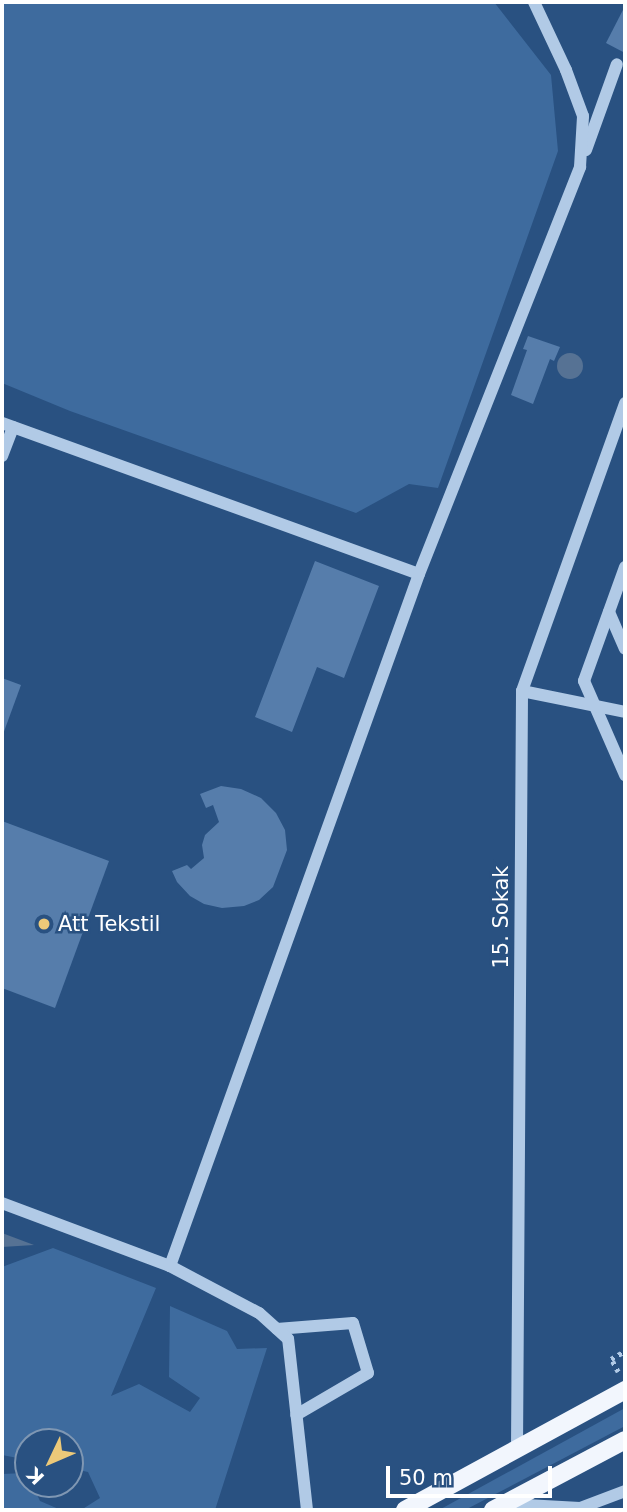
<!DOCTYPE html>
<html>
<head>
<meta charset="utf-8">
<style>
  body { margin:0 }
  #map { position:relative; width:627px; height:1512px; overflow:hidden; background:#295181; font-family:"DejaVu Sans",sans-serif }
  div>[style] { position:absolute }
  .green>* { inset:0; background:#3e6b9e }
  .water>* { inset:0; background:#567294 }
  .round { border-radius:50% }
  .building>* { inset:0; background:#567dab }
  .path>* { height:4.5px; margin-top:-2.25px; transform-origin:0; background:repeating-linear-gradient(90deg,#b1cae6 0 3.5px,transparent 0 8.5px) }
  .minor>* { height:12px; margin:-6px; padding:0 6px; transform-origin:6px; border-radius:6px; background:#b1cae6 }
  .major>* { height:18px; margin:-9px; padding:0 9px; transform-origin:9px; border-radius:9px; background:#f2f6fd }
  .dots>* { width:19px; height:19px; translate:-50% -50%; box-sizing:border-box; border:4px solid #295181; border-radius:50% }
  span { translate:-50% -50%; white-space:nowrap; text-align:center; line-height:1.15; -webkit-text-stroke:5px #295181; paint-order:stroke }
  .street-label { font-size:21px; color:#fff }
  .poi-label { font-size:21px; color:#fff }
  .left { translate:0 -50%; text-align:left }
  .frame { position:absolute; inset:0; border:4px solid #fff; pointer-events:none }
  .north { position:absolute; left:14px; top:1428px; width:70px; height:70px; box-sizing:border-box; background:#295181; border:2px solid #7f97b3; border-radius:50%; rotate:226deg; font-size:19px; font-weight:700; line-height:28px; text-align:center; color:#fff }
  .north::after { content:''; display:block; margin:auto; width:24px; height:32px; background:#ecc979; clip-path:polygon(50% 0,100% 100%,50% 72%,0 100%) }
  .scale { position:absolute; left:386px; top:1466px; width:166px; height:32px; box-sizing:border-box; border:4px solid #fff; border-top:0; padding-left:9px; font-size:21px; line-height:24px; white-space:nowrap; color:#fff; -webkit-text-stroke:5px #295181; paint-order:stroke }
</style>
</head>
<body>
<div id="map">
  <div class="green">
    <i style="clip-path:polygon(2px 2px,494px 2px,551px 75px,558px 151px,438px 488px,409px 484px,356px 513px,70px 411px,2px 383px)"></i>
    <i style="clip-path:polygon(53px 1248px,156px 1288px,111px 1396px,139px 1384px,190px 1412px,200px 1398px,169px 1377px,170px 1306px,227px 1331px,237px 1349px,267px 1348px,215px 1510px,81px 1510px,100px 1498px,88px 1472px,70px 1468px,70px 1442px,28px 1442px,28px 1460px,2px 1455px,2px 1267px)"></i>
    <i style="clip-path:polygon(625px 1408px,625px 1426px,465px 1510px,439px 1510px)"></i>
    <i style="clip-path:polygon(26px 1473px,28px 1484px,32px 1484px,40px 1501px,61px 1510px,2px 1510px,2px 1474px)"></i>
  </div>
  <div class="water">
    <i class="round" style="left:557px;top:353px;width:26px;height:26px"></i>
    <i style="clip-path:polygon(2px 1233px,34px 1245px,2px 1247px)"></i>
  </div>
  <div class="building">
    <i style="clip-path:polygon(625px 6px,625px 53px,606px 43px)"></i>
    <i style="clip-path:polygon(528px 336px,560px 347px,554px 361px,550px 359px,533px 404px,511px 395px,527px 350px,523px 349px)"></i>
    <i style="clip-path:polygon(315px 561px,379px 586px,344px 678px,317px 667px,292px 732px,255px 717px)"></i>
    <i style="clip-path:polygon(2px 678px,21px 685px,2px 737px)"></i>
    <i style="clip-path:polygon(221px 786px,241px 789px,261px 798px,276px 813px,285px 830px,287px 850px,273px 887px,259px 900px,244px 906px,222px 908px,204px 904px,190px 896px,177px 882px,172px 871px,187px 865px,191px 869px,204px 858px,202px 845px,205px 835px,219px 822px,213px 805px,206px 808px,200px 794px)"></i>
    <i style="clip-path:polygon(2px 821px,109px 861px,55px 1008px,2px 988px)"></i>
  </div>
  <div class="path">
    <i style="left:618px;top:1372px;width:15px;rotate:-118deg"></i>
    <i style="left:611px;top:1359px;width:16px;rotate:-30deg"></i>
  </div>
  <div class="minor">
    <i style="left:586px;top:150px;width:91px;rotate:-70.2deg"></i>
    <i style="left:2px;top:423px;width:443px;rotate:19.9deg"></i>
    <i style="left:2px;top:456px;width:31px;rotate:-69deg"></i>
    <i style="left:625px;top:567px;width:121px;rotate:109.8deg"></i>
    <i style="left:584px;top:681px;width:103px;rotate:66.4deg"></i>
    <i style="left:609px;top:612px;width:40px;rotate:66.6deg"></i>
    <i style="left:522px;top:691px;width:105px;rotate:11.5deg"></i>
    <i style="left:2px;top:1203px;width:179px;rotate:20.6deg"></i>
    <i style="left:277px;top:1329px;width:76px;rotate:-4.5deg"></i>
    <i style="left:353px;top:1323px;width:52px;rotate:73.3deg"></i>
    <i style="left:368px;top:1373px;width:83px;rotate:149.7deg"></i>
    <i style="left:517px;top:1448px;width:757px;rotate:-89.62deg"></i>
    <i style="left:522px;top:691px;width:306px;rotate:-70.3deg"></i>
    <i style="left:506px;top:1504px;width:74px;rotate:3.1deg"></i>
    <i style="left:580px;top:1508px;width:48px;rotate:-20.7deg"></i>
    <i style="left:307px;top:1510px;width:172px;rotate:-96.3deg"></i>
    <i style="left:288px;top:1339px;width:39px;rotate:-138deg"></i>
    <i style="left:259px;top:1313px;width:101px;rotate:-152.2deg"></i>
    <i style="left:170px;top:1266px;width:735px;rotate:-70.21deg"></i>
    <i style="left:419px;top:574px;width:438px;rotate:-68.4deg"></i>
    <i style="left:580px;top:167px;width:51px;rotate:-86.6deg"></i>
    <i style="left:583px;top:116px;width:49px;rotate:-110.3deg"></i>
    <i style="left:566px;top:70px;width:75px;rotate:-115.2deg"></i>
  </div>
  <div class="major">
    <i style="left:405px;top:1510px;width:251px;rotate:-28.6deg"></i>
    <i style="left:493px;top:1510px;width:149px;rotate:-27.9deg"></i>
  </div>
  <div class="dots">
    <i style="left:44px;top:924px;background:#ecc979"></i>
  </div>
  <div class="street-label">
    <span style="left:501px;top:917px;rotate:-90deg">15. Sokak</span>
  </div>
  <div class="poi-label">
    <span class="left" style="left:58px;top:924px">Att Tekstil</span>
  </div>
  <div class="frame"></div>
  <div class="north">K</div>
  <div class="scale">50 m</div>
</div>
</body>
</html>
